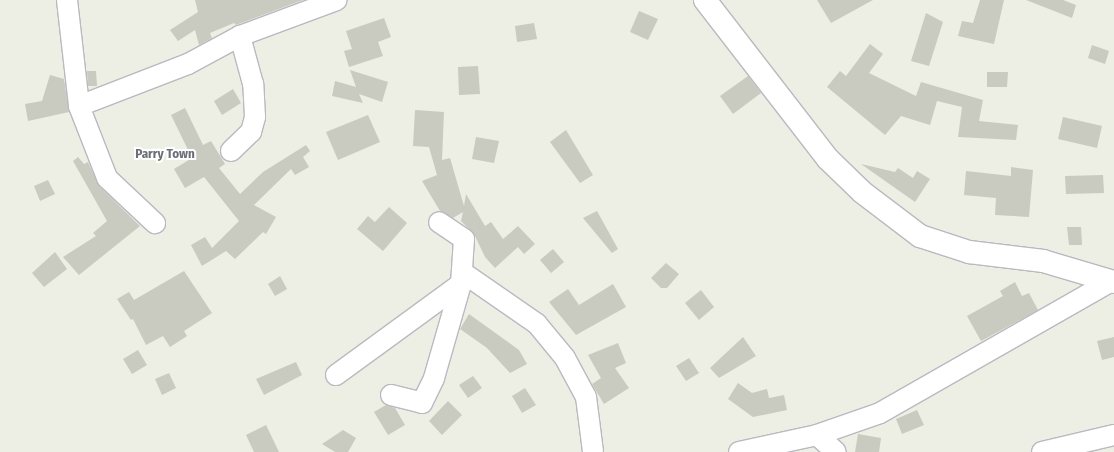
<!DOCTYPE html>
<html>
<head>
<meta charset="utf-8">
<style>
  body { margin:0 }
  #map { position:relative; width:1114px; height:452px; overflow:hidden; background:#edeee4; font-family:"Fira Sans Condensed",sans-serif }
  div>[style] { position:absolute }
  .building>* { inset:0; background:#c9cac0 }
  .roads { filter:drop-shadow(1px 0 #b9b9c0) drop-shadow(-1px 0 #b9b9c0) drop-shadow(0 1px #b9b9c0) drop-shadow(0 -1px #b9b9c0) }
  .street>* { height:20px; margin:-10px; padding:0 10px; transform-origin:10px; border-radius:10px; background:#fff }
  .secondary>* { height:22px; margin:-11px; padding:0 11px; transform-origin:11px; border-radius:11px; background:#fff }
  span { translate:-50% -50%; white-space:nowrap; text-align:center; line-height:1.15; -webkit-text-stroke:4px #fff; paint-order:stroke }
  .neighbourhood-label { font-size:13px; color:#6d6f76; font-weight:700 }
</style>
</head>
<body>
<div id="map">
  <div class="building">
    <i style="clip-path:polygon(195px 0,303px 0,236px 25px,234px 23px,210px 33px,212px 38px,199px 45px,195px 30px,178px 41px,170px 30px,198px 12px)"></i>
    <i style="clip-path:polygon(817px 0,873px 0,831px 23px)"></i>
    <i style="clip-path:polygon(980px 0,1004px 0,994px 44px,958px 36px,962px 21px,973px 23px)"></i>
    <i style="clip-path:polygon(1026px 0,1063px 0,1076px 5px,1072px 18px)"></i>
    <i style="clip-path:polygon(639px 11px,658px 19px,648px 40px,630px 32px)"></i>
    <i style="clip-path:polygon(926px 13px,943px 22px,929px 66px,911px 61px)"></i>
    <i style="clip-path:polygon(384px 18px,391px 37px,378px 42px,383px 56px,349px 67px,344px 51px,352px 49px,346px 31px)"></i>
    <i style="clip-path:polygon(534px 23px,537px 39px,517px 42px,515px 26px)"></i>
    <i style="clip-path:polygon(870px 44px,883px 54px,869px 73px,916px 96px,921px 82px,983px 100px,979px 121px,1018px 125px,1016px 140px,958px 137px,962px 107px,937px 101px,930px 125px,901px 116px,885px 135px,827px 87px,840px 71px,846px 76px)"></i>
    <i style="clip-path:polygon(1092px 45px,1109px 51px,1105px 64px,1088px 58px)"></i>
    <i style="clip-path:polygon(478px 66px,480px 94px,459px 95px,458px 67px)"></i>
    <i style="clip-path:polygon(350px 70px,388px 82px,382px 102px,359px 94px,363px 103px,332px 96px,335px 81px,356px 87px)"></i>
    <i style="clip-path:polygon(87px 71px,96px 71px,97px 86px,88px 86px)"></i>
    <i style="clip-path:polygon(987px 72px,1008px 72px,1007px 87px,987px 87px)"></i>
    <i style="clip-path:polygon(50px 75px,64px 79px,69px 112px,28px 121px,25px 104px,42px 101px)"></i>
    <i style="clip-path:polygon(748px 76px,761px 93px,733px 114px,720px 96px)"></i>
    <i style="clip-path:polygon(233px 89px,241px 103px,222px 115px,214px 101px)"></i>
    <i style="clip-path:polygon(185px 108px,203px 145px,211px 141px,225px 164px,219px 168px,240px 194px,263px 172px,306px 145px,310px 151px,303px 157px,309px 167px,295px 175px,291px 169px,254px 205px,276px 217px,266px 234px,263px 232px,235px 259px,226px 251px,202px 266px,191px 245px,205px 237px,212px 248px,239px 221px,204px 177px,185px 188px,174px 169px,192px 158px,171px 115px)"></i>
    <i style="clip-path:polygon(415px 110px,444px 112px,442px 160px,450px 158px,464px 206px,466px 194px,485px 226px,491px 222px,503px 239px,518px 226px,535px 244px,524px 254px,518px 247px,495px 268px,485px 257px,474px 234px,461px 221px,463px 212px,453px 218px,440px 211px,422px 181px,437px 175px,429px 147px,413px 146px)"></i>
    <i style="clip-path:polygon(368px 115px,380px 142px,338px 160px,326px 132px)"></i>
    <i style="clip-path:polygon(1063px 117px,1102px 126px,1097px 148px,1058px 139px)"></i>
    <i style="clip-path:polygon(566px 130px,593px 175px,580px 183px,550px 142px)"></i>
    <i style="clip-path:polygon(476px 137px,499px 141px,494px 163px,472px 159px)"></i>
    <i style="clip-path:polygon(78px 157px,84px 164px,88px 162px,99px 186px,140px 226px,79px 275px,63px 257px,96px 236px,93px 233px,107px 221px,73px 161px)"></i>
    <i style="clip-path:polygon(861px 164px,895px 172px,898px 168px,913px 178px,917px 171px,930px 179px,915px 202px)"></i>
    <i style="clip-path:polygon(1011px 167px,1033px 170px,1029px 217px,995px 215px,996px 198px,964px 195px,966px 171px,1011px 176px)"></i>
    <i style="clip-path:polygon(1103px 175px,1104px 193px,1066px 194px,1065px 176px)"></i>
    <i style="clip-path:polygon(48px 180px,55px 194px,40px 201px,34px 186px)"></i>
    <i style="clip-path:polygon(389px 207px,407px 223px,383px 251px,357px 229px,368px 216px,375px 222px)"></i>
    <i style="clip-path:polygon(597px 211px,618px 249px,612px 253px,583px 218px)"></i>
    <i style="clip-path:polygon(1067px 227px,1081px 227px,1082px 245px,1069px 245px)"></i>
    <i style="clip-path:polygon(553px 249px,564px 262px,551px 273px,540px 260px)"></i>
    <i style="clip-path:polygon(55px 252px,67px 269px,44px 287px,32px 273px)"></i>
    <i style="clip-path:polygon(666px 263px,679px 274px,667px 288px,661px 288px,651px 278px)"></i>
    <i style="clip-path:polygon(184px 271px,212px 313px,184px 331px,187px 336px,170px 347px,163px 336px,146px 345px,133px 319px,131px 320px,117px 299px,129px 292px,134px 300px)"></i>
    <i style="clip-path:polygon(280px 276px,287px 289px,275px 296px,268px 284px)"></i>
    <i style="clip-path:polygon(1015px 282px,1022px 296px,1029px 293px,1038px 310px,981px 341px,967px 316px,1003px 296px,1000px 291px)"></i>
    <i style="clip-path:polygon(613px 284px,626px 307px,576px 335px,549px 302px,568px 289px,579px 305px)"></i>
    <i style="clip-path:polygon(701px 290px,714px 307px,699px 320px,685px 303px)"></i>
    <i style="clip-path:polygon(469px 314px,519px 350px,527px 364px,510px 373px,487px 348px,460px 329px)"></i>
    <i style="clip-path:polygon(743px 337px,756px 356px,719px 378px,710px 368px)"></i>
    <i style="clip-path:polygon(1114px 337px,1114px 357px,1102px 360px,1097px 341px)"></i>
    <i style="clip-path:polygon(618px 343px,626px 363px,615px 368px,629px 388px,604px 404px,592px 384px,601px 378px,588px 355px)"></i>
    <i style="clip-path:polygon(138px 350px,147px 365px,132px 374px,123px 359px)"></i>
    <i style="clip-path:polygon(689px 358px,699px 373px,686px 381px,676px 366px)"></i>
    <i style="clip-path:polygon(296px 362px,302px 375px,264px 395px,256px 379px)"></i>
    <i style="clip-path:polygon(169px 373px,176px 388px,162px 395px,155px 379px)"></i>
    <i style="clip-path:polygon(473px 376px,482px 388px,468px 398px,459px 385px)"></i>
    <i style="clip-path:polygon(738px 383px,752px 393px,767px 389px,769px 398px,784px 395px,787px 410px,753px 417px,728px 399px)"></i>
    <i style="clip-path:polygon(525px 388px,536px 405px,522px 413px,512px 396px)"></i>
    <i style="clip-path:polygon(448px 401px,462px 415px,442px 435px,429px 421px)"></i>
    <i style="clip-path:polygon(386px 405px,395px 408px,405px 425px,388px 435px,374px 412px)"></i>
    <i style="clip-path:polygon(917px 410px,924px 425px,902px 434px,896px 419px)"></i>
    <i style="clip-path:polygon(266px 425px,279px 452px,254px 452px,246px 435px)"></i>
    <i style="clip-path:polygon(343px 430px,356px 438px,348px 452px,335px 452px,322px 444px)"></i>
    <i style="clip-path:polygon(858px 434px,881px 438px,879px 452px,855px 452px)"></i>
  </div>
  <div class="roads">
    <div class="street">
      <i style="left:67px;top:0;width:107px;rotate:83.5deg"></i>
      <i style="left:79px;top:106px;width:77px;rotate:68.7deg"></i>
      <i style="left:107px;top:178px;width:66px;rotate:43.2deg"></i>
      <i style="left:79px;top:106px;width:117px;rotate:-21.1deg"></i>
      <i style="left:188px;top:64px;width:59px;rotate:-28.3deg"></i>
      <i style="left:240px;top:36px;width:103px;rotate:-20.4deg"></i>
      <i style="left:231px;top:151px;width:28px;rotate:-44deg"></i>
      <i style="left:251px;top:132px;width:16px;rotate:-75deg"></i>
      <i style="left:255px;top:117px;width:33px;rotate:-93deg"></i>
      <i style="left:253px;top:84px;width:50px;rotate:-105.2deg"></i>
      <i style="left:462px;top:272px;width:91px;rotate:34.7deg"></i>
      <i style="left:537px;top:324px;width:44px;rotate:50.5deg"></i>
      <i style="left:565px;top:358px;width:44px;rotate:61.7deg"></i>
      <i style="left:586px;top:397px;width:55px;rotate:82.7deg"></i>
      <i style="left:336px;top:375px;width:155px;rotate:-36.1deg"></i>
      <i style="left:461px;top:284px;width:45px;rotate:-86.2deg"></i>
      <i style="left:464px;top:239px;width:30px;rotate:-146deg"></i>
      <i style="left:391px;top:395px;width:32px;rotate:14deg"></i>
      <i style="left:422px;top:403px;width:28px;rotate:-64deg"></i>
      <i style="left:434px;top:378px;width:98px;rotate:-74deg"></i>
      <i style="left:817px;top:435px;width:25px;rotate:42deg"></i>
      <i style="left:739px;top:452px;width:80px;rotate:-12.3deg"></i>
      <i style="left:817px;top:435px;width:67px;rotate:-19.2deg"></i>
      <i style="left:880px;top:413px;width:266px;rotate:-29.7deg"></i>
      <i style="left:1042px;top:452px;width:74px;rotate:-13.3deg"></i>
    </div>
    <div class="secondary">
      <i style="left:705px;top:0;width:201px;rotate:52.3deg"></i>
      <i style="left:828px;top:159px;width:47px;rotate:44.1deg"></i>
      <i style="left:862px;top:192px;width:73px;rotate:37.2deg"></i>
      <i style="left:920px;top:236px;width:52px;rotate:18.1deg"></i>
      <i style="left:969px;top:252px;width:75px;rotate:6.9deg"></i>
      <i style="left:1043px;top:261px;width:74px;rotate:16.5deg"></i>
    </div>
  </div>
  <div class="neighbourhood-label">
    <span style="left:165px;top:154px">Parry Town</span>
  </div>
</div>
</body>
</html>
